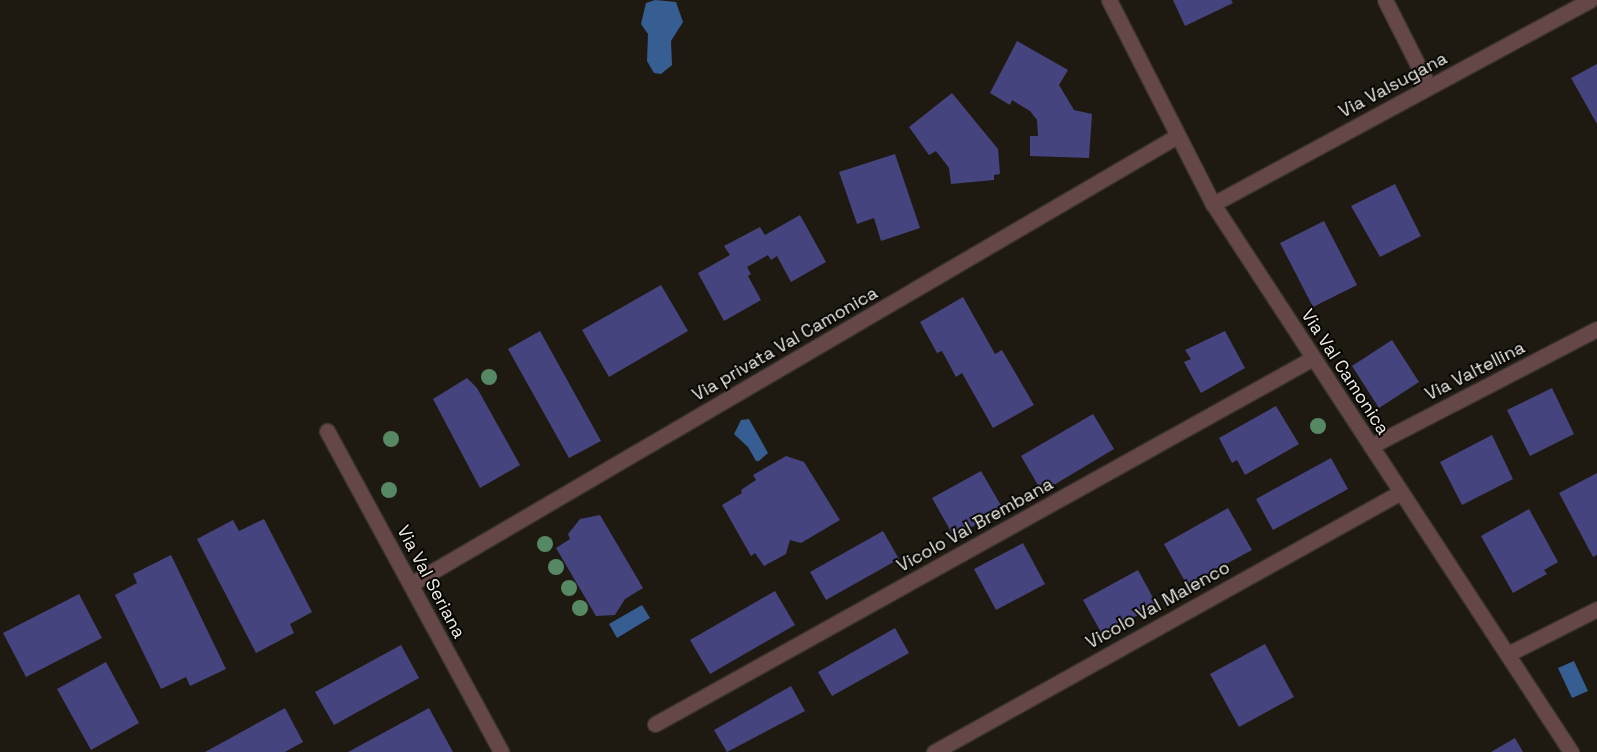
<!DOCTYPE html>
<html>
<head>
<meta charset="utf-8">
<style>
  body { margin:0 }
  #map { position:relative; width:1597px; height:752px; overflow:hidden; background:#1e1a12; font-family:"Space Grotesk",sans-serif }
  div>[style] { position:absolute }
  .water>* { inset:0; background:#375e92 }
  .building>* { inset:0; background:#46447e }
  .roads { filter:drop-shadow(1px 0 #37332c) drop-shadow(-1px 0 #37332c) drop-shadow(0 1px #37332c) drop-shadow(0 -1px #37332c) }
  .minor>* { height:15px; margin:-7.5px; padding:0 7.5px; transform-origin:7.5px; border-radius:7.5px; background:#664748 }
  .trees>* { width:16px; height:16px; margin:-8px; border-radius:50%; background:#568863 }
  span { translate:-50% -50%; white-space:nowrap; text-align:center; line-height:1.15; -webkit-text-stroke:4px #070603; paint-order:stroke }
  .street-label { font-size:18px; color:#efece7 }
</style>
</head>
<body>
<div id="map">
  <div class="water">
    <i style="clip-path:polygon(655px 0,676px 2px,683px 22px,671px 41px,672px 65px,661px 74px,654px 73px,647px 61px,648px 34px,641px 24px,646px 3px)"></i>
    <i style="clip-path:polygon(749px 419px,768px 453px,759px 461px,756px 461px,748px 447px,734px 434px,741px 420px)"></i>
    <i style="clip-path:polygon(642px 605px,650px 618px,617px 638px,609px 624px)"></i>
    <i style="clip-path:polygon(1574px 661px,1588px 691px,1572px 698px,1558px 668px)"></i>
  </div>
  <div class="building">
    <i style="clip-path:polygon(1173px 0,1231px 0,1233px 3px,1185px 26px)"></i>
    <i style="clip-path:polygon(1017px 41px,1068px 70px,1059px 85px,1074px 110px,1092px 114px,1089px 158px,1030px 156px,1030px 136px,1038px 136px,1037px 120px,1030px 111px,1012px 100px,1010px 105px,990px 93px)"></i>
    <i style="clip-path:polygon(1597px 64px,1597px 124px,1571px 78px)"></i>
    <i style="clip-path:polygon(952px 93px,998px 149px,1000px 174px,994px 175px,994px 180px,951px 184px,949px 168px,936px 151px,929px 155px,909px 127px)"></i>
    <i style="clip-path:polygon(895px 154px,920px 228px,881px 241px,874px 218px,857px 224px,839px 172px)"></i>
    <i style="clip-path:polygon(1395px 184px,1421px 236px,1380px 257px,1351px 206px)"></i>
    <i style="clip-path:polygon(800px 215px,826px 262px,791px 282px,777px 256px,771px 260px,768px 255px,747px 267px,751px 274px,748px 276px,761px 300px,724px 321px,698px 273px,730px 255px,724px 246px,760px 227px,765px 235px)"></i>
    <i style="clip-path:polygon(1324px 221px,1357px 285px,1313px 307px,1280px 243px)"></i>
    <i style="clip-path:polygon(661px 285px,688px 331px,609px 377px,582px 330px)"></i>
    <i style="clip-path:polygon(963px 297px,995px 354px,1002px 350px,1034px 405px,993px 428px,962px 373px,956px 377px,942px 351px,937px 353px,920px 322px)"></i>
    <i style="clip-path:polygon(540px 331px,601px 441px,569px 458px,508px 349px)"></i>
    <i style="clip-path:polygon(1225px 331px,1245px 368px,1201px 393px,1184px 362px,1191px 359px,1185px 350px)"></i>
    <i style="clip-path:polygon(1392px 340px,1419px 382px,1379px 408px,1352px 366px)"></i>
    <i style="clip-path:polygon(467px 378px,477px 388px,520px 465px,480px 488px,433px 399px)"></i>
    <i style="clip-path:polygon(1552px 388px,1574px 434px,1530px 456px,1507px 410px)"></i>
    <i style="clip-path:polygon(1276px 406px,1299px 444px,1245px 475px,1237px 460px,1232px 463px,1219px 438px)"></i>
    <i style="clip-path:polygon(1093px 414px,1114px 449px,1042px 492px,1021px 456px)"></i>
    <i style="clip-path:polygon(1492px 435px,1513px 479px,1462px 505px,1440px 462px)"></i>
    <i style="clip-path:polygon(786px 456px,804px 462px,840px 520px,801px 543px,790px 540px,786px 554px,764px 566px,755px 553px,751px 556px,722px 505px,742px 493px,741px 490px,756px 480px,753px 475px)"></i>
    <i style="clip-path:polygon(1331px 458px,1348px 489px,1273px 530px,1256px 499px)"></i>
    <i style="clip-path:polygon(981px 471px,1003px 509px,954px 537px,932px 498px)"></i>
    <i style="clip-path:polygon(1597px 473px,1597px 555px,1593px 557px,1559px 493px)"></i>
    <i style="clip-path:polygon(1228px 508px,1252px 550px,1187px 585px,1164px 544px)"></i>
    <i style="clip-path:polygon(1529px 509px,1558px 562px,1544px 570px,1547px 574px,1513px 593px,1481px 536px)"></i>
    <i style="clip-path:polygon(600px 515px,643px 588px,625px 599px,615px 615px,596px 616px,556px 548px,570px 539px,568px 534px,580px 519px)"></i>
    <i style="clip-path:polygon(264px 519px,312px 612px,290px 624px,294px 633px,256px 653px,197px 539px,233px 520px,239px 531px)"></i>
    <i style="clip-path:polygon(883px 531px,899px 559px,826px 600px,810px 572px)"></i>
    <i style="clip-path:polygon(1023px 543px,1045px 584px,996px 610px,974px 569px)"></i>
    <i style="clip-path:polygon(171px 555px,226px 669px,190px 686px,186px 677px,161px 689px,115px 595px,137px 583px,133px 574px)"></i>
    <i style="clip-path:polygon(1138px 570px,1157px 605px,1102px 634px,1083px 600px)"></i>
    <i style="clip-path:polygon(775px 591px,795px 625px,710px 674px,690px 640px)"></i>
    <i style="clip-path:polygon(79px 594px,102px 638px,26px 677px,3px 633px)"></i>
    <i style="clip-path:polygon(895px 628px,909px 653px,832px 696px,818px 672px)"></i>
    <i style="clip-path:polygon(1265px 644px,1294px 697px,1239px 727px,1210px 674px)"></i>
    <i style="clip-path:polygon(401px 645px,419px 678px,334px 725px,315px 692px)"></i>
    <i style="clip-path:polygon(106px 662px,139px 723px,91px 750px,57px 689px)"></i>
    <i style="clip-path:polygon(791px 686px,805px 711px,727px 752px,714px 730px)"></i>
    <i style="clip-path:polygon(285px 708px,303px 742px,285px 752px,205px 752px)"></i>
    <i style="clip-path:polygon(429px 708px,453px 752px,348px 752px)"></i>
    <i style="clip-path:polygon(1515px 738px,1523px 752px,1491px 752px)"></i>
  </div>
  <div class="roads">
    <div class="minor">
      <i style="left:1109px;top:0;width:229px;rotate:63deg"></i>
      <i style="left:1213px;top:204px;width:655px;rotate:56.84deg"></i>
      <i style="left:1385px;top:0;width:97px;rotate:63.2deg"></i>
      <i style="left:1213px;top:204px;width:429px;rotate:-28.4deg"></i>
      <i style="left:327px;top:431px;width:365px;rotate:61.5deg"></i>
      <i style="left:1371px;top:446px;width:254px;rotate:-27.4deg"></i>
      <i style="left:411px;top:584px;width:887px;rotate:-30.32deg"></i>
      <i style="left:1508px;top:654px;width:100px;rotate:-26.8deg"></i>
      <i style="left:655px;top:724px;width:753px;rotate:-29.08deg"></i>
      <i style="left:934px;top:752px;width:534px;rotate:-29.11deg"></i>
    </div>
  </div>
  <div class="trees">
    <i style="left:489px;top:377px"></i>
    <i style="left:1318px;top:426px"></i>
    <i style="left:391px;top:439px"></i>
    <i style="left:389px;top:490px"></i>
    <i style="left:545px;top:544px"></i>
    <i style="left:556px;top:567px"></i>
    <i style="left:569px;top:588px"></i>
    <i style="left:580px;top:608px"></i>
  </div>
  <div class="street-label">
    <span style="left:1393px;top:85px;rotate:-28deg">Via Valsugana</span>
    <span style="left:785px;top:344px;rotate:-30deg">Via privata Val Camonica</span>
    <span style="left:1475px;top:371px;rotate:-27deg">Via Valtellina</span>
    <span style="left:1345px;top:372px;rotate:57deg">Via Val Camonica</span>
    <span style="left:975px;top:525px;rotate:-29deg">Vicolo Val Brembana</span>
    <span style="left:431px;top:582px;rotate:62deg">Via Val Seriana</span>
    <span style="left:1158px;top:605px;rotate:-29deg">Vicolo Val Malenco</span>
  </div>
</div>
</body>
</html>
